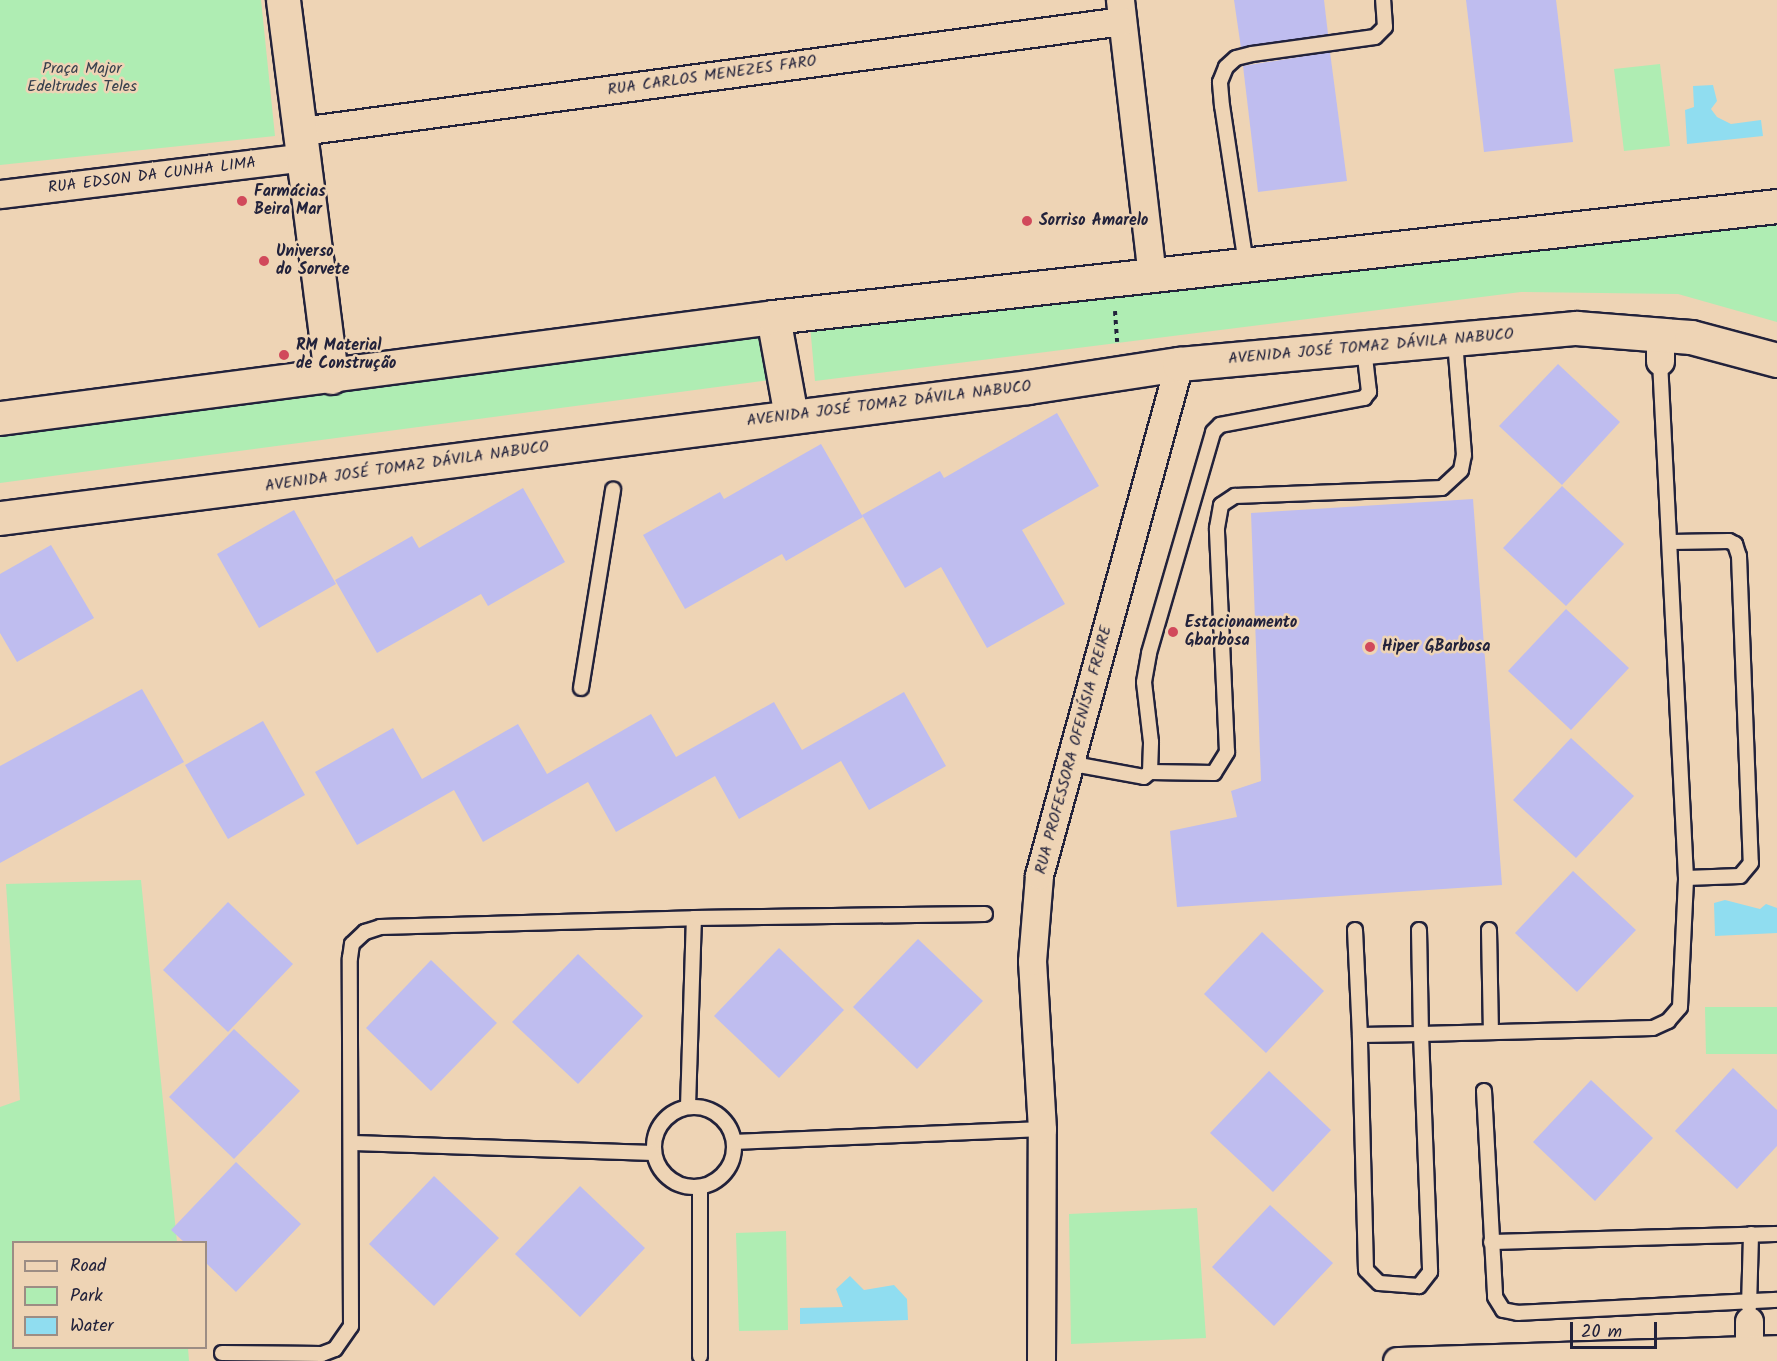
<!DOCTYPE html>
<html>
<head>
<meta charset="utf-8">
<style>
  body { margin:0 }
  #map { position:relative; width:1777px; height:1361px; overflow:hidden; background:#eed4b5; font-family:Kalam,sans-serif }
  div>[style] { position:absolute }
  .green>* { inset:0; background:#afedb3 }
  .water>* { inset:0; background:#90ddf0 }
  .building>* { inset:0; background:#bfbdef }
  .path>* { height:4px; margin-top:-2px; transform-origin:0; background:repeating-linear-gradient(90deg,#22223b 0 4.5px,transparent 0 9px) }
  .roads { filter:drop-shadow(2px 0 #22223b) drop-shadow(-2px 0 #22223b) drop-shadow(0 2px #22223b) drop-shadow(0 -2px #22223b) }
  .service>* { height:14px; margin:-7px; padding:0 7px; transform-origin:7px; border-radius:7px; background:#eed4b5 }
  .service>.ring { margin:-7px; padding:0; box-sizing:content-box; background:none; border:14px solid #eed4b5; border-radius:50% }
  .minor>* { height:27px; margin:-13.5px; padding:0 13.5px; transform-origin:13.5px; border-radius:13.5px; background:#eed4b5 }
  .tertiary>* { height:33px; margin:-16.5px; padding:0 16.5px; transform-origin:16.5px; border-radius:16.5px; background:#eed4b5 }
  .secondary>* { height:33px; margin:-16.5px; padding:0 16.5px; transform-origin:16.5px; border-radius:16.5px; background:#eed4b5 }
  .dots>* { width:16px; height:16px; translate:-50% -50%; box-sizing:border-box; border:3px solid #eed4b5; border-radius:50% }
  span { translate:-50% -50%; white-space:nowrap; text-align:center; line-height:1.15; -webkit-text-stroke:5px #eed4b5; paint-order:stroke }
  .park-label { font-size:16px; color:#37404d }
  .street-label { font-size:16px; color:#22223b }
  .poi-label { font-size:16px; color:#22223b; font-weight:700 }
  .left { translate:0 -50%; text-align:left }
  .legend { position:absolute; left:12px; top:1241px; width:195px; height:108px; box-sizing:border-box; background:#eed4b5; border:2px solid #9c8d84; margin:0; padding:8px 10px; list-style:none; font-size:18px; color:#22223b }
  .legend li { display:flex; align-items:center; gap:12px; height:30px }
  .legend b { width:30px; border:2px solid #9c8d84 }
  .scale { position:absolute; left:1570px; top:1322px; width:87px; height:27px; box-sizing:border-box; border:3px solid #22223b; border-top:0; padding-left:8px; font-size:18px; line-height:21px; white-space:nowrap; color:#22223b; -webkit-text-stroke:4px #eed4b5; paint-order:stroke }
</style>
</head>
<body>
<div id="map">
  <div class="green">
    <i style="clip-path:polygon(0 0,261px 0,275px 136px,0 165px)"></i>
    <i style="clip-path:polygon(1660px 64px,1670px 146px,1624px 151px,1614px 69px)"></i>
    <i style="clip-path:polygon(1777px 217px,1777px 322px,1678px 294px,1521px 292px,815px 381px,810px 325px)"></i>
    <i style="clip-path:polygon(760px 330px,770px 380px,0 483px,0 434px)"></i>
    <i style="clip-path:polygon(141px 880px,177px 1242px,14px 1242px,14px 1348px,188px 1348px,189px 1361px,0 1361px,0 1107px,20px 1100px,6px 884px)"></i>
    <i style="clip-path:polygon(1705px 1007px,1777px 1007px,1777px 1054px,1706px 1054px)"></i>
    <i style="clip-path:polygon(1197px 1208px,1206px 1338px,1071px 1344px,1069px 1214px)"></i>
    <i style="clip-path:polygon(786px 1231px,788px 1330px,739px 1331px,736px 1233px)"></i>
  </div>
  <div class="water">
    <i style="clip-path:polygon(1713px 85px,1717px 101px,1711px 109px,1717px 117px,1731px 124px,1761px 120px,1763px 136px,1687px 144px,1685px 110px,1694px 107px,1693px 86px)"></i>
    <i style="clip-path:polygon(1725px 900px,1760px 909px,1766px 904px,1777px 908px,1777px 933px,1715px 936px,1714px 903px)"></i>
    <i style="clip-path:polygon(850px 1276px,864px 1290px,894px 1285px,907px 1299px,908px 1320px,800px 1324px,800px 1308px,843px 1307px,836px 1289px)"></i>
  </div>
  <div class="building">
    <i style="clip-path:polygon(1234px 0,1324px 0,1328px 34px,1241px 48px)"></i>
    <i style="clip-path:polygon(1466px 0,1556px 0,1573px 142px,1484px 152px)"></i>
    <i style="clip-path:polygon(1330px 52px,1347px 181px,1258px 192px,1243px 66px)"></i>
    <i style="clip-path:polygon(1558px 364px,1620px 422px,1562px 485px,1499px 426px)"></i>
    <i style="clip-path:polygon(1057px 413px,1099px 486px,1022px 530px,1065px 604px,987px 648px,941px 567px,905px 588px,862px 515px,940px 471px,944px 478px)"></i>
    <i style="clip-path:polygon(821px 444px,863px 517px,786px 561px,782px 554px,685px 609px,643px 535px,720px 492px,724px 499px)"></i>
    <i style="clip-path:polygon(1562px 486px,1624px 544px,1566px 606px,1503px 548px)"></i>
    <i style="clip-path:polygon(523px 488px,565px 562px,488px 606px,481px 594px,377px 653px,335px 580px,412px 536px,419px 548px)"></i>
    <i style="clip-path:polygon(1473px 499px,1502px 885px,1177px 907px,1170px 831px,1237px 817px,1231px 791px,1261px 781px,1251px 513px)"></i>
    <i style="clip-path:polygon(294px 510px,336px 584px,259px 628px,217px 554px)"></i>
    <i style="clip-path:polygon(51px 545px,94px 618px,17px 662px,0 633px,0 574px)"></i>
    <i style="clip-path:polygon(1566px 609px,1629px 668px,1571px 730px,1508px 671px)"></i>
    <i style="clip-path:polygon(142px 689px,184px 762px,0 863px,0 766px)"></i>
    <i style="clip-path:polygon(904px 692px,946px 766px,869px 810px,841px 761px,739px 819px,715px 776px,616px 832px,588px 782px,483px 842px,454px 790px,357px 845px,315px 772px,393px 728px,422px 779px,518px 724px,547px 774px,651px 714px,676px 757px,774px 702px,802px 750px)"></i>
    <i style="clip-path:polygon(263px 721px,305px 795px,228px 839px,185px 765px)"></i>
    <i style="clip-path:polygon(1571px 738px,1634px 796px,1576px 858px,1513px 800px)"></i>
    <i style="clip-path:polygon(1573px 871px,1636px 930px,1577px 992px,1515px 933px)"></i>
    <i style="clip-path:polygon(228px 902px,293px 964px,228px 1032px,163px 970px)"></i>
    <i style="clip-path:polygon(1262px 932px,1324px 991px,1266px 1053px,1204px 994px)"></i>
    <i style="clip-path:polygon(918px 939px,983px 1001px,917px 1069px,853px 1007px)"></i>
    <i style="clip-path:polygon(779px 948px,844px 1010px,779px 1078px,714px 1016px)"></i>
    <i style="clip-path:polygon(578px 954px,643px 1016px,578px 1084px,512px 1022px)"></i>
    <i style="clip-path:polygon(431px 960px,497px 1023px,431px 1091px,366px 1028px)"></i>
    <i style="clip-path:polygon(234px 1029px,300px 1091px,234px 1159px,169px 1097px)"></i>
    <i style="clip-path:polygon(1733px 1068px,1777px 1110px,1777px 1146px,1737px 1189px,1675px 1131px)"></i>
    <i style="clip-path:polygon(1269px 1071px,1331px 1130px,1273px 1192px,1210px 1133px)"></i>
    <i style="clip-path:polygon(1591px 1080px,1653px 1138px,1595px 1201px,1533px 1142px)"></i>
    <i style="clip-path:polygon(236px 1162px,301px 1224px,236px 1292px,206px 1263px,206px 1242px,184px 1242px,171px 1230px)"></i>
    <i style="clip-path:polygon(434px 1176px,499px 1238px,434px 1306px,369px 1244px)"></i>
    <i style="clip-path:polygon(580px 1186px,645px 1248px,580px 1317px,515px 1254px)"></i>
    <i style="clip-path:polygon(1270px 1205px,1333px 1263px,1274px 1326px,1212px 1267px)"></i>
  </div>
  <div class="path">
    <i style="left:1115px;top:311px;width:31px;rotate:86deg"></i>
  </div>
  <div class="roads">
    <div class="service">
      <i style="left:1246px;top:264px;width:160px;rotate:-98.6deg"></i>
      <i style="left:1222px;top:106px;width:24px;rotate:-95deg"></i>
      <i style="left:1220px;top:82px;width:16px;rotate:-68deg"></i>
      <i style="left:1226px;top:67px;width:13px;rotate:-42deg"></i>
      <i style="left:1236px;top:58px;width:16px;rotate:-14deg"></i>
      <i style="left:1252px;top:54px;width:124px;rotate:-7.9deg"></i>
      <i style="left:1375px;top:37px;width:14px;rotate:-45deg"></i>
      <i style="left:1385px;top:27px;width:27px;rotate:-94deg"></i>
      <i style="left:1671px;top:542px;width:58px;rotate:-1deg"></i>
      <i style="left:1729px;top:541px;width:7px;rotate:27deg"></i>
      <i style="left:1735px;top:544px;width:13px;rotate:72deg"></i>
      <i style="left:1739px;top:556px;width:307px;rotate:87.8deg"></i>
      <i style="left:1751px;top:863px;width:17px;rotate:130deg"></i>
      <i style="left:1740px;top:876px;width:54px;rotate:177.9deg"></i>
      <i style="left:581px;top:688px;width:201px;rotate:-80.8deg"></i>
      <i style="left:1068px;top:763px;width:77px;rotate:10.4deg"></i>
      <i style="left:1144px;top:777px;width:8px;rotate:-40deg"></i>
      <i style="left:1150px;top:772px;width:30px;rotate:-88deg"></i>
      <i style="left:1151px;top:742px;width:60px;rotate:-96.7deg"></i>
      <i style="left:1144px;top:682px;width:29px;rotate:-80deg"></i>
      <i style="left:1149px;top:653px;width:230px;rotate:-73.8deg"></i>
      <i style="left:1213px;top:432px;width:10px;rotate:-45deg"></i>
      <i style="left:1220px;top:425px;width:147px;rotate:-10.6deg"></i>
      <i style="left:1364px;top:398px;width:8px;rotate:-50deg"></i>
      <i style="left:1369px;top:392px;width:44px;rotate:-96.5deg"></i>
      <i style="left:1150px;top:772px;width:64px;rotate:0.9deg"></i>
      <i style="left:1214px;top:773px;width:25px;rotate:-58deg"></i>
      <i style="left:1227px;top:752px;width:224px;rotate:-92.6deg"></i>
      <i style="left:1217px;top:528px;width:23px;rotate:-80deg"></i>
      <i style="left:1221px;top:505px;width:17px;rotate:-33deg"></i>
      <i style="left:1235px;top:496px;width:207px;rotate:-2.2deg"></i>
      <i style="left:1442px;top:488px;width:26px;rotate:-43deg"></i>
      <i style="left:1461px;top:470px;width:15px;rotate:-79deg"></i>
      <i style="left:1464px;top:455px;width:115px;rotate:-94.5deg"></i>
      <i style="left:1355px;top:930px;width:105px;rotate:87.3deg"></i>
      <i style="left:1419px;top:930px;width:104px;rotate:88.9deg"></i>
      <i style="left:1421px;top:1034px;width:238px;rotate:87.8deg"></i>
      <i style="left:1430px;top:1272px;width:18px;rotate:128deg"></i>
      <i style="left:1419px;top:1286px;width:40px;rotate:-175.7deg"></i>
      <i style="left:1379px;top:1283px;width:18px;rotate:-135deg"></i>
      <i style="left:1366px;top:1270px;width:235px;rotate:-91.5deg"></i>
      <i style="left:1360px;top:1035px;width:61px;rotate:-0.9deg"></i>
      <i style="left:1421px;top:1034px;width:232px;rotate:-1.5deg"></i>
      <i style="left:1653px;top:1028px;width:17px;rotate:-25deg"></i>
      <i style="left:1668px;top:1021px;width:18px;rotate:-49deg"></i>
      <i style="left:1680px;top:1007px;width:129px;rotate:-87.3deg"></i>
      <i style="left:1686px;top:878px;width:518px;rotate:-92.88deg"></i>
      <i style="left:1489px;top:930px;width:102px;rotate:88.9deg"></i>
      <i style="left:1484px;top:1091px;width:206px;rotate:86.9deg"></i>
      <i style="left:1495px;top:1297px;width:15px;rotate:58deg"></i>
      <i style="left:1503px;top:1310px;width:15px;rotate:11deg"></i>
      <i style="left:1518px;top:1313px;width:259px;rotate:-2.9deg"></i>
      <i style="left:688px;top:1107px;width:189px;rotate:-88.2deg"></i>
      <i class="ring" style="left:654px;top:1107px;width:66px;height:66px"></i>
      <i style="left:734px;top:1142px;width:308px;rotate:-2.4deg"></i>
      <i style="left:353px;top:1143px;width:301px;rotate:1.9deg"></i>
      <i style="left:700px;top:1187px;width:169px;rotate:90deg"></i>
      <i style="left:1491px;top:1242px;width:286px;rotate:-1.6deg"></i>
      <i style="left:1749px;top:1307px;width:73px;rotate:-88.4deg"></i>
      <i style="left:222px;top:1353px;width:100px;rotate:0.6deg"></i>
      <i style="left:322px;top:1354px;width:14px;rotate:-21deg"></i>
      <i style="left:335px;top:1349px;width:28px;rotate:-55deg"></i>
      <i style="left:351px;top:1326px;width:368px;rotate:-90.2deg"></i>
      <i style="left:350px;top:958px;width:14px;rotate:-82deg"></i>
      <i style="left:352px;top:944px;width:18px;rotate:-43deg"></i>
      <i style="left:365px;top:932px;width:16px;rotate:-18deg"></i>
      <i style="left:380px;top:927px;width:314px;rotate:-1.6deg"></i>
      <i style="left:694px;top:918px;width:291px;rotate:-0.8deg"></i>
    </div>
    <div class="minor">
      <i style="left:1120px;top:0;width:278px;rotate:83.4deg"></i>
      <i style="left:301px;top:131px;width:828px;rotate:-7.63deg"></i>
      <i style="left:0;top:194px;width:306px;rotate:-6.9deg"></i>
      <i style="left:1660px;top:361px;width:26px;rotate:-90deg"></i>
      <i style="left:1749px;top:1350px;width:29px;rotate:-90deg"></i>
      <i style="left:1041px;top:1361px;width:232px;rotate:-89.8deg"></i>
      <i style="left:1042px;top:1129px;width:168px;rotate:-93.4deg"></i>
      <i style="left:1032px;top:961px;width:86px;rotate:-85.3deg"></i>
      <i style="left:1039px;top:875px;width:530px;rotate:-74.68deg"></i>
      <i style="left:1397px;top:1361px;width:380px;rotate:-1.8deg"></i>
    </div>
    <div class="tertiary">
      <i style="left:283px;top:0;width:380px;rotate:82.7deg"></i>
    </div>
    <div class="secondary">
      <i style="left:773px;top:317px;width:101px;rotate:79.7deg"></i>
      <i style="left:0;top:418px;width:780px;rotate:-7.44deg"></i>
      <i style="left:773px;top:317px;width:1010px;rotate:-6.31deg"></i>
      <i style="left:0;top:518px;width:1036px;rotate:-7.26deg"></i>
      <i style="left:1028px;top:387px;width:153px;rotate:-8.7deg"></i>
      <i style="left:1179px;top:364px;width:399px;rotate:-5.2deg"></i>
      <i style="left:1576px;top:328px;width:115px;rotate:4.5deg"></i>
      <i style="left:1691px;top:337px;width:89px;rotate:15deg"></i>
    </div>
  </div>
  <div class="dots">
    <i style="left:242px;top:201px;background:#d1495b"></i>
    <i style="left:1027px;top:221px;background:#d1495b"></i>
    <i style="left:264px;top:261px;background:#d1495b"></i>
    <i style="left:284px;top:355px;background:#d1495b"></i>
    <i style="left:1173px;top:632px;background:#d1495b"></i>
    <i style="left:1370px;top:647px;background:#d1495b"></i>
  </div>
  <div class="park-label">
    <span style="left:82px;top:78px">Praça Major<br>Edeltrudes Teles</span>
  </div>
  <div class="street-label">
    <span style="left:712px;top:76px;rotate:-8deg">RUA CARLOS MENEZES FARO</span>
    <span style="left:152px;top:176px;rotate:-7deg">RUA EDSON DA CUNHA LIMA</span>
    <span style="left:1371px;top:347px;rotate:-5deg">AVENIDA JOSÉ TOMAZ DÁVILA NABUCO</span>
    <span style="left:889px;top:404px;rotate:-7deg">AVENIDA JOSÉ TOMAZ DÁVILA NABUCO</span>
    <span style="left:407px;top:467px;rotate:-8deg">AVENIDA JOSÉ TOMAZ DÁVILA NABUCO</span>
    <span style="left:1074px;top:750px;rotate:-75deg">RUA PROFESSORA OFENÍSIA FREIRE</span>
  </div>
  <div class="poi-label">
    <span class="left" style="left:254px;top:201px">Farmácias<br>Beira Mar</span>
    <span class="left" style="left:1039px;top:221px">Sorriso Amarelo</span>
    <span class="left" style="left:276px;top:261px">Universo<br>do Sorvete</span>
    <span class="left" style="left:296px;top:355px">RM Material<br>de Construção</span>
    <span class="left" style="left:1185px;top:632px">Estacionamento<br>Gbarbosa</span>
    <span class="left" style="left:1382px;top:647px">Hiper GBarbosa</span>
  </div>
  <ul class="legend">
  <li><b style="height:8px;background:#eed4b5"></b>Road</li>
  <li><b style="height:16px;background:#afedb3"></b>Park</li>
  <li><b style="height:16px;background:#90ddf0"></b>Water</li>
  </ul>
  <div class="scale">20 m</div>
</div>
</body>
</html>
